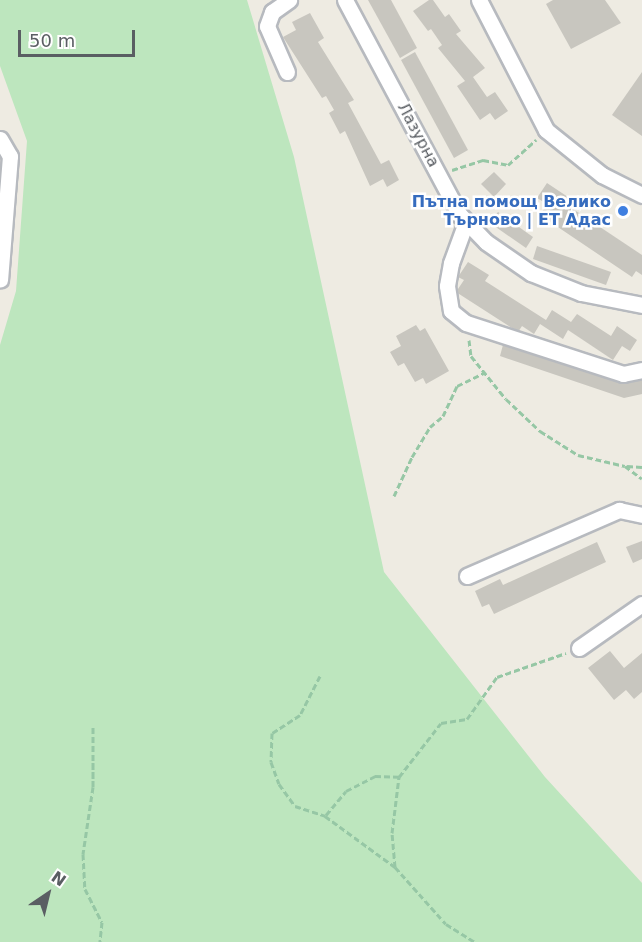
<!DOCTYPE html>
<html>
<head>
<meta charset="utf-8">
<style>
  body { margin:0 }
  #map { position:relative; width:642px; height:942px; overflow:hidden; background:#eeebe2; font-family:"DejaVu Sans",sans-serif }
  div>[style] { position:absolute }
  .green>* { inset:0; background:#bde6be }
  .building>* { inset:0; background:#c8c6bf }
  .path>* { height:3px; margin-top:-1.5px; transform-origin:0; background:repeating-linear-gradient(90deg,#96c7a5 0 6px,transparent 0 9px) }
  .roads { filter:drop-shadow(2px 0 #b7babf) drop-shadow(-2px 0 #b7babf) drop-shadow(0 2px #b7babf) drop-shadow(0 -2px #b7babf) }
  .minor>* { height:15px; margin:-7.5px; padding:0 7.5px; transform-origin:7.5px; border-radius:7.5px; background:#fff }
  .dots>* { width:16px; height:16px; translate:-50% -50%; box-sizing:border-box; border:3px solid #fff; border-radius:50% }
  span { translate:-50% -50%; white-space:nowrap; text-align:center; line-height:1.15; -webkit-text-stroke:5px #fff; paint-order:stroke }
  .street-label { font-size:16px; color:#5a5e63 }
  .shop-label { font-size:16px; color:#366cbe; font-weight:700 }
  .right { translate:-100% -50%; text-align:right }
  .north { position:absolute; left:18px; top:864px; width:60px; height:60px; -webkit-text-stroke:4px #fff; paint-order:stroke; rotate:35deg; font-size:16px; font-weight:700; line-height:24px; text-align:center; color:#5a5e63 }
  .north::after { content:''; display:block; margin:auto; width:21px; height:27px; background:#5a5e63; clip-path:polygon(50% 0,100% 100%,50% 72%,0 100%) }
  .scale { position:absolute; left:18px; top:30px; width:117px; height:27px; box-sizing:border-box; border:3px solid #5a5e63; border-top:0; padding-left:8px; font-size:18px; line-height:21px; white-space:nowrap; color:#5a5e63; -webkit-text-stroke:4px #fff; paint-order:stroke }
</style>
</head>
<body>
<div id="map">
  <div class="green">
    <i style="clip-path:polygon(0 0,247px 0,294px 157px,384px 572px,545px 777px,642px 883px,642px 942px,0 942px,0 345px,16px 291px,27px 141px,0 66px)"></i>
  </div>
  <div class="building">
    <i style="clip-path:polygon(368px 0,391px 0,417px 48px,400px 58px)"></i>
    <i style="clip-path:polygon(429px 0,433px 0,445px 17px,449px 14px,461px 31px,456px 34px,485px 68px,473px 77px,487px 97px,495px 92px,508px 111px,495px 120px,490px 113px,480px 120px,457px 86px,465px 81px,438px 48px,442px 45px,431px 29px,428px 31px,413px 11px)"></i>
    <i style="clip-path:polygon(553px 0,605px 0,621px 23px,571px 49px,546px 4px)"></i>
    <i style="clip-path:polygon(310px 13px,324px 38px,318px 42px,354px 100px,348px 103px,381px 164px,389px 160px,399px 180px,387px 187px,383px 179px,370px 186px,345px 131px,340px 134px,329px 113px,334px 110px,326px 96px,322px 98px,283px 37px,296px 30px,292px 22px)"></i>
    <i style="clip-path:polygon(415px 52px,468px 150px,454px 158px,401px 60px)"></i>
    <i style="clip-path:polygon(642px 72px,642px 136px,612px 115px)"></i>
    <i style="clip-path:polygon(494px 172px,506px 184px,494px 197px,481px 184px)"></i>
    <i style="clip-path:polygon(547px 183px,568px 197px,564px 203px,642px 255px,642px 275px,636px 271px,632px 277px,540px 215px,547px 204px,537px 198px)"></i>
    <i style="clip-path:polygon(498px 212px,533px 237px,526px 248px,490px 223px)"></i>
    <i style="clip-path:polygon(537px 246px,611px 272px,606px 285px,533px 259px)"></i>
    <i style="clip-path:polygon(468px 262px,489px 275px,485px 281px,546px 320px,552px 310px,571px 322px,577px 314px,611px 336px,617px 326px,637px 340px,630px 351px,622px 346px,613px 360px,568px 330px,563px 339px,540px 324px,534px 334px,522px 326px,518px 332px,456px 292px,464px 280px,458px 277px)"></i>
    <i style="clip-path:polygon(416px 325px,420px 331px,425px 328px,449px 371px,426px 384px,423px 378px,415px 382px,404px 363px,398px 366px,390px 352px,401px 346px,396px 336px)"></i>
    <i style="clip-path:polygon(504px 341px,629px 383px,642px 380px,642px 394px,624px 398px,500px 356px)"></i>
    <i style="clip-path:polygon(642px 541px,642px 559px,633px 563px,626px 547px)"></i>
    <i style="clip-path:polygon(597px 542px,606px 562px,494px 614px,489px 604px,482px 607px,475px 591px,500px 579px,503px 585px)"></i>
    <i style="clip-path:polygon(610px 651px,624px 668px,642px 653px,642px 692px,634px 699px,626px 690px,614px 700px,588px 668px)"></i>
  </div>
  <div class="path">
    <i style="left:452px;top:170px;width:33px;rotate:-18deg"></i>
    <i style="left:483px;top:160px;width:25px;rotate:11deg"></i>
    <i style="left:508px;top:165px;width:38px;rotate:-42deg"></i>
    <i style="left:469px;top:340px;width:16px;rotate:83deg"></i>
    <i style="left:471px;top:356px;width:55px;rotate:50.9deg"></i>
    <i style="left:506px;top:399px;width:47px;rotate:43.3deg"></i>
    <i style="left:540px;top:431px;width:45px;rotate:32.3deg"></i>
    <i style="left:578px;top:455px;width:48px;rotate:13.2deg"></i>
    <i style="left:625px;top:466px;width:21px;rotate:37deg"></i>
    <i style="left:627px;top:466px;width:15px;rotate:4deg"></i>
    <i style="left:394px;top:496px;width:43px;rotate:-65.2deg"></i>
    <i style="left:412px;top:457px;width:35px;rotate:-59deg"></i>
    <i style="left:430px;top:427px;width:17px;rotate:-40deg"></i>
    <i style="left:443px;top:416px;width:33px;rotate:-65deg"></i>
    <i style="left:457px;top:386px;width:30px;rotate:-26deg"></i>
    <i style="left:320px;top:676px;width:44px;rotate:117.1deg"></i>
    <i style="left:300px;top:715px;width:33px;rotate:147deg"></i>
    <i style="left:272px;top:733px;width:29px;rotate:92deg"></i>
    <i style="left:271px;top:762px;width:23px;rotate:70deg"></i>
    <i style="left:279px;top:784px;width:27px;rotate:54deg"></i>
    <i style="left:295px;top:806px;width:32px;rotate:18deg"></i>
    <i style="left:325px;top:816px;width:87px;rotate:36.1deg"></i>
    <i style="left:395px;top:867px;width:76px;rotate:48.2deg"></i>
    <i style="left:446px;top:924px;width:34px;rotate:32deg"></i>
    <i style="left:93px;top:727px;width:60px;rotate:90deg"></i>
    <i style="left:93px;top:787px;width:68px;rotate:98.5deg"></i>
    <i style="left:83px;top:854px;width:35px;rotate:87deg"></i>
    <i style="left:85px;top:889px;width:37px;rotate:63deg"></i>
    <i style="left:102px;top:922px;width:20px;rotate:96deg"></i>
    <i style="left:326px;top:815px;width:31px;rotate:-50deg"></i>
    <i style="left:346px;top:791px;width:33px;rotate:-27deg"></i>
    <i style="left:375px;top:776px;width:24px;rotate:2deg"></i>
    <i style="left:395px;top:867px;width:34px;rotate:-95deg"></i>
    <i style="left:392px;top:833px;width:56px;rotate:-82.9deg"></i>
    <i style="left:399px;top:777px;width:68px;rotate:-52.1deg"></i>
    <i style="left:441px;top:723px;width:26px;rotate:-9deg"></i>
    <i style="left:467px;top:719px;width:52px;rotate:-54.5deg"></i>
    <i style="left:497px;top:677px;width:73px;rotate:-19.2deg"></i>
  </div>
  <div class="roads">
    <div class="minor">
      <i style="left:345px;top:0;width:244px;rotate:61.9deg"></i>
      <i style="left:460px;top:215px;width:37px;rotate:46deg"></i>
      <i style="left:486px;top:242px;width:55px;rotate:34.6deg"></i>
      <i style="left:531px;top:273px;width:54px;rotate:21.8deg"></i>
      <i style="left:581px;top:293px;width:62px;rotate:11.1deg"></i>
      <i style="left:479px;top:0;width:146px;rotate:62.7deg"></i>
      <i style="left:546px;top:130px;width:72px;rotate:38.8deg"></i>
      <i style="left:602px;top:175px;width:45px;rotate:26.6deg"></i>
      <i style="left:287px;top:72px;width:50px;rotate:-113.5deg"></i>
      <i style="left:267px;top:26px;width:15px;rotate:-70deg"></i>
      <i style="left:272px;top:12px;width:21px;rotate:-35deg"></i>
      <i style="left:0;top:139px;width:20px;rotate:60deg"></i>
      <i style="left:10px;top:156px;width:124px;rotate:94.6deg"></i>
      <i style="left:466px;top:222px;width:44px;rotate:110.1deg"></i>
      <i style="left:451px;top:263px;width:23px;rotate:100deg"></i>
      <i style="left:447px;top:286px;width:25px;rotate:81deg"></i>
      <i style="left:451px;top:311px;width:19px;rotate:39deg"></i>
      <i style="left:466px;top:323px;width:165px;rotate:18deg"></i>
      <i style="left:623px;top:374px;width:19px;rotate:-12deg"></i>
      <i style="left:467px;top:576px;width:166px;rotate:-23.5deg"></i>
      <i style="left:619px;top:510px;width:24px;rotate:12deg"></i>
      <i style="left:579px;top:648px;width:77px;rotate:-34.9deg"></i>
    </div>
  </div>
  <div class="dots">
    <i style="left:623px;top:211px;background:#3f7fe0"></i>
  </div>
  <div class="street-label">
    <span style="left:418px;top:135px;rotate:62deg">Лазурна</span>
  </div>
  <div class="shop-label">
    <span class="right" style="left:611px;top:211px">Пътна помощ Велико<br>Търново | ЕТ Адас</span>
  </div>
  <div class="north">N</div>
  <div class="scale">50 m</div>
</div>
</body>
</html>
